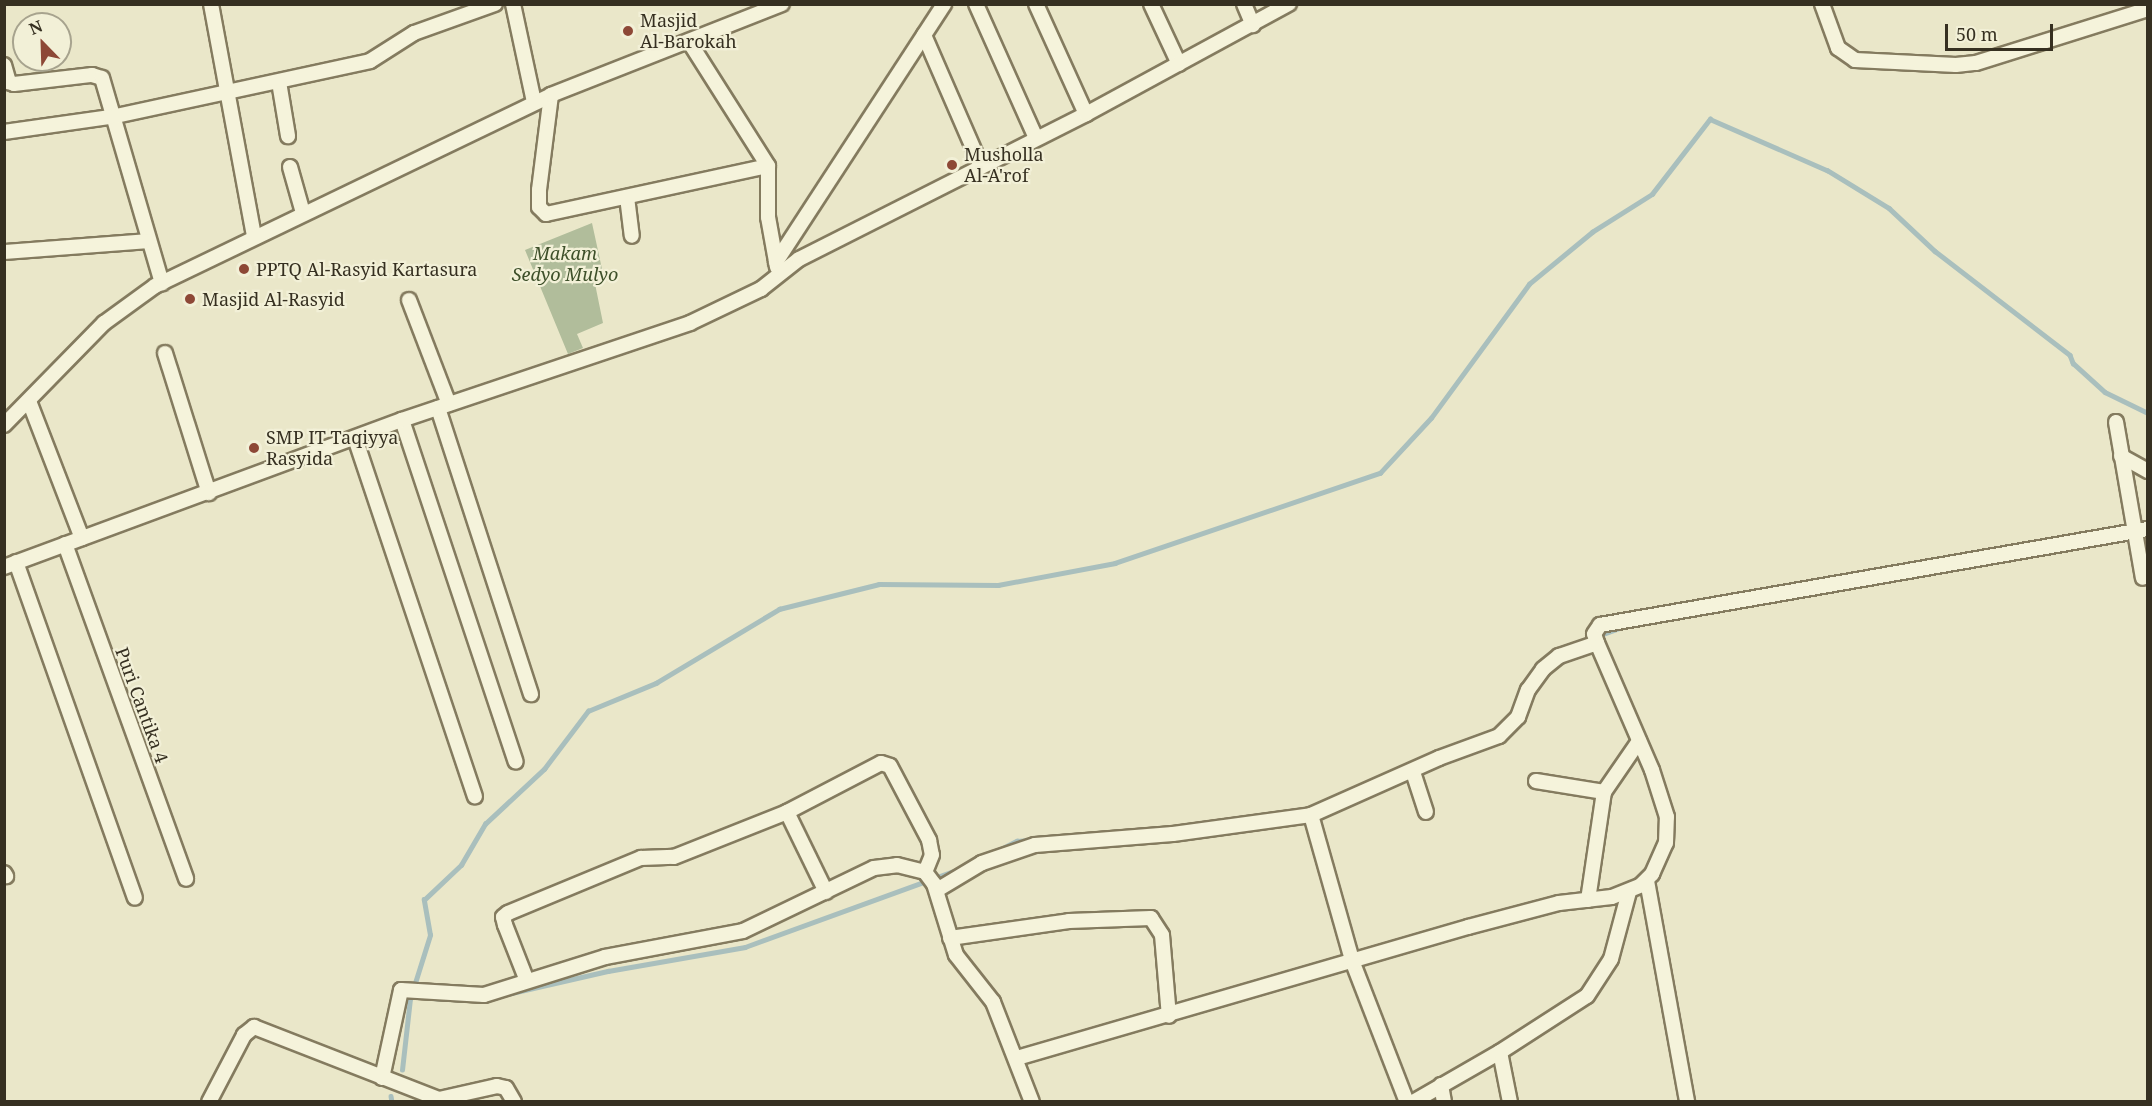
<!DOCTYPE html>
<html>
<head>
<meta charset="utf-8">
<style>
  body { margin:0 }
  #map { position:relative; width:2152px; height:1106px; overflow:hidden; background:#eae7c9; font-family:"Noto Serif",serif }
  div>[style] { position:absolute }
  .cemetery>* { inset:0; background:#b1bd9b }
  .stream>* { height:4.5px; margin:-2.25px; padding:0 2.25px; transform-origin:2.25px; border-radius:2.25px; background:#a9bfbd }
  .roads { filter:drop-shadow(2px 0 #847b5f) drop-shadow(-2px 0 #847b5f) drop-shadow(0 2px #847b5f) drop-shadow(0 -2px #847b5f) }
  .minor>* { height:14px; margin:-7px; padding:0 7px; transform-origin:7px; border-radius:7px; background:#f5f3db }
  .dots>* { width:16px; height:16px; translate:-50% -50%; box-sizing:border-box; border:3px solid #f2f0d7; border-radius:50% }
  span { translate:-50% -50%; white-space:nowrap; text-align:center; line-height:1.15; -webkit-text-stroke:4.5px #f2f0d7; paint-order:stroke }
  .poi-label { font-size:18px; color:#363021 }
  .left { translate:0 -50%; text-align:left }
  .park-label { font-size:18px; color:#3e502a; font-style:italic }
  .street-label { font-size:18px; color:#363021 }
  .frame { position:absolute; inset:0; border:6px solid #363021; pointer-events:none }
  .north { position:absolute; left:12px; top:12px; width:60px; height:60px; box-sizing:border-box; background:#f2f0d7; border:2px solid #a7a38e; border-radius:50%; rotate:337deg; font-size:16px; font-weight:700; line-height:24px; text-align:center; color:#363021 }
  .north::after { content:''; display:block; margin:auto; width:21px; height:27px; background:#8d4836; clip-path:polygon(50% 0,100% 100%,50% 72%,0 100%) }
  .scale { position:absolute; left:1945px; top:24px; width:108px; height:27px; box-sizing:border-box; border:3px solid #363021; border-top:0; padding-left:8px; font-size:18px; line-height:21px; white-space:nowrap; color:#363021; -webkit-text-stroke:4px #f2f0d7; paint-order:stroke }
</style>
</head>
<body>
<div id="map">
  <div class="cemetery">
    <i style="clip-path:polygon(592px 223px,602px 269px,593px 274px,603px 323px,577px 334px,583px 348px,568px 354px,525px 250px)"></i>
  </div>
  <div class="stream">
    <i style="left:1573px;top:645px;width:52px;rotate:-20.2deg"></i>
    <i style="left:991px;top:854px;width:29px;rotate:-27deg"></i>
    <i style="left:1017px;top:841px;width:16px;rotate:-4deg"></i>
    <i style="left:503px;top:995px;width:108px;rotate:-12.9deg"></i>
    <i style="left:608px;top:971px;width:139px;rotate:-9.9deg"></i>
    <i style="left:745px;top:947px;width:228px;rotate:-20deg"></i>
    <i style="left:432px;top:998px;width:39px;rotate:3deg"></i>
    <i style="left:402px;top:1070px;width:71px;rotate:-83.6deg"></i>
    <i style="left:410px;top:999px;width:67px;rotate:-72.6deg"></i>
    <i style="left:430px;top:935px;width:36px;rotate:-100deg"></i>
    <i style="left:424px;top:900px;width:51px;rotate:-43.4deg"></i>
    <i style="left:461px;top:865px;width:48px;rotate:-59.7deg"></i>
    <i style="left:485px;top:824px;width:81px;rotate:-43deg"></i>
    <i style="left:544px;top:769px;width:73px;rotate:-52.8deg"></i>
    <i style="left:588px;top:711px;width:74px;rotate:-22.4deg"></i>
    <i style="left:656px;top:683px;width:144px;rotate:-31deg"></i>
    <i style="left:779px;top:609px;width:103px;rotate:-14deg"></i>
    <i style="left:879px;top:584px;width:119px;rotate:0.5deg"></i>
    <i style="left:998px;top:585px;width:119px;rotate:-10.6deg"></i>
    <i style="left:1115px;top:563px;width:280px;rotate:-18.8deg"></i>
    <i style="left:1380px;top:473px;width:75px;rotate:-47.2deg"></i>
    <i style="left:1431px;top:418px;width:166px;rotate:-53.8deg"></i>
    <i style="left:1529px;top:284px;width:82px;rotate:-39.5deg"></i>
    <i style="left:1592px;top:232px;width:71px;rotate:-32.3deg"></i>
    <i style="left:1652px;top:194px;width:95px;rotate:-52.3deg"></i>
    <i style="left:1710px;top:119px;width:128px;rotate:23.6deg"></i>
    <i style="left:1827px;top:170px;width:73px;rotate:31.5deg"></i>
    <i style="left:1889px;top:208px;width:63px;rotate:43.1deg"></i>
    <i style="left:1935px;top:251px;width:170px;rotate:37.6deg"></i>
    <i style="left:2070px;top:355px;width:9px;rotate:69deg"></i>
    <i style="left:2073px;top:363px;width:43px;rotate:42.2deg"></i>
    <i style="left:2105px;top:392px;width:48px;rotate:26deg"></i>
    <i style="left:391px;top:1096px;width:6px;rotate:81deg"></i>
  </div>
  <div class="roads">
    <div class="minor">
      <i style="left:211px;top:4px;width:236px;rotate:79.5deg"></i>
      <i style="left:513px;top:4px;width:100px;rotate:77.9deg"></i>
      <i style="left:976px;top:4px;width:147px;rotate:65.9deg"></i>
      <i style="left:1036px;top:4px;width:121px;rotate:65.6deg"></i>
      <i style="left:1151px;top:4px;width:66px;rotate:65deg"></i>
      <i style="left:1244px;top:4px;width:23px;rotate:67deg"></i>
      <i style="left:1822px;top:4px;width:47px;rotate:70deg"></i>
      <i style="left:1838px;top:48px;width:21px;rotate:35deg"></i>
      <i style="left:1855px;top:60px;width:101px;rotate:2.8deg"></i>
      <i style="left:1956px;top:65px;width:20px;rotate:-6deg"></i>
      <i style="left:1976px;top:63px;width:180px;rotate:-17.4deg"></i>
      <i style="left:924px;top:35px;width:143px;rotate:66.5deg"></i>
      <i style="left:690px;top:43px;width:146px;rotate:57.6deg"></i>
      <i style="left:768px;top:166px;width:51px;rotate:90deg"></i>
      <i style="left:768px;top:217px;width:51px;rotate:79.8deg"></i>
      <i style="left:4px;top:65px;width:18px;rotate:74deg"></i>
      <i style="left:9px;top:82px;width:5px;rotate:22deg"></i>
      <i style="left:14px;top:84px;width:79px;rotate:-6.6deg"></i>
      <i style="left:92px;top:75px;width:10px;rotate:17deg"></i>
      <i style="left:102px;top:78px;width:214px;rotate:73.7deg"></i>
      <i style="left:279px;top:82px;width:55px;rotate:80.5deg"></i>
      <i style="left:551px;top:95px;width:96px;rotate:97.2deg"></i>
      <i style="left:539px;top:190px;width:17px;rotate:90deg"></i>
      <i style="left:539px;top:207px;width:10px;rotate:45deg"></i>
      <i style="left:546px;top:214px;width:227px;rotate:-12.2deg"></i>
      <i style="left:4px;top:132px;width:113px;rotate:-8.1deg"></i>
      <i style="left:116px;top:116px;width:260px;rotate:-12.2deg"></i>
      <i style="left:370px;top:61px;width:52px;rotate:-32.5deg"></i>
      <i style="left:414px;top:33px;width:86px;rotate:-19.7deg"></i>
      <i style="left:290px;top:167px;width:48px;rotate:74.2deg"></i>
      <i style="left:627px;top:197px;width:39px;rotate:83deg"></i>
      <i style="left:4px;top:252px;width:145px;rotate:-4.3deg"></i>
      <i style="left:776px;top:262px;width:308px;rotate:-56.9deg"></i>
      <i style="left:409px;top:300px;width:111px;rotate:69deg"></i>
      <i style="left:165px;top:353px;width:147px;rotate:72.6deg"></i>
      <i style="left:29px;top:401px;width:147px;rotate:68.9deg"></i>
      <i style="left:438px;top:408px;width:301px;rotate:72deg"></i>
      <i style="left:402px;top:420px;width:360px;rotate:71.6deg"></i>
      <i style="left:2116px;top:422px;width:158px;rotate:80.2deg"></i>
      <i style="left:4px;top:425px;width:143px;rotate:-45.6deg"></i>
      <i style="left:104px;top:323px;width:63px;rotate:-36deg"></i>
      <i style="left:155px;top:286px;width:440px;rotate:-25.7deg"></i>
      <i style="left:551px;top:95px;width:248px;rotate:-21.5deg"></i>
      <i style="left:355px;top:438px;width:378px;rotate:71.5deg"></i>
      <i style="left:2121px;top:456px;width:31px;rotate:29deg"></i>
      <i style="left:65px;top:544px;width:356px;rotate:70.1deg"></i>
      <i style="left:16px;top:562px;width:356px;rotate:70.5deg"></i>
      <i style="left:4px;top:567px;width:424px;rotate:-20.3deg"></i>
      <i style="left:402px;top:420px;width:304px;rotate:-18.6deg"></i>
      <i style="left:690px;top:323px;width:79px;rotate:-25.6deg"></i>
      <i style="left:761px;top:289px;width:48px;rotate:-38.3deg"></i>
      <i style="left:799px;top:259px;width:322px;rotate:-26.8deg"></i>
      <i style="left:1086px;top:114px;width:231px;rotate:-28.5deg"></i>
      <i style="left:1413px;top:772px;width:42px;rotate:72deg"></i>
      <i style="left:1536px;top:781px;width:69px;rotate:9.2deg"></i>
      <i style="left:787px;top:812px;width:89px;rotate:64deg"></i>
      <i style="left:1311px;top:815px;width:154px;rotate:74.2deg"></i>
      <i style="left:1353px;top:963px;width:149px;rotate:68.8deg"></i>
      <i style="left:4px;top:873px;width:4px;rotate:56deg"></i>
      <i style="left:1647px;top:881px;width:225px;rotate:79.7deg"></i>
      <i style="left:937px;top:890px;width:52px;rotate:-31deg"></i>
      <i style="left:982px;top:863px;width:56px;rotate:-18.8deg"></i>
      <i style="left:1035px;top:845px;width:138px;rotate:-4.6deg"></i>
      <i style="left:1173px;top:834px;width:139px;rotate:-7.8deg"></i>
      <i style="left:1311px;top:815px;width:140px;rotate:-24deg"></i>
      <i style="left:1439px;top:758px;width:64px;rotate:-20.1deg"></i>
      <i style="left:1499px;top:736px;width:27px;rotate:-45deg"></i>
      <i style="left:1518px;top:717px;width:29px;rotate:-70deg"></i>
      <i style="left:1528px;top:690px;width:26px;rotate:-54deg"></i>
      <i style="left:1543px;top:669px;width:21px;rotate:-39deg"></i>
      <i style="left:1559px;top:656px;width:40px;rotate:-18.9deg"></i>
      <i style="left:1588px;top:900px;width:109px;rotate:-81.6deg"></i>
      <i style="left:1604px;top:792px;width:62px;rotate:-55.5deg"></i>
      <i style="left:950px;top:938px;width:120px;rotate:-8.1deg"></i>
      <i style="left:1069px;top:921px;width:82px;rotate:-2.1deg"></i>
      <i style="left:1151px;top:918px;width:20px;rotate:57deg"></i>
      <i style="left:1162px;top:935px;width:81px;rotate:85.1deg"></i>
      <i style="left:527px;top:981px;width:60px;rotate:-111.4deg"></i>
      <i style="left:505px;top:925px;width:8px;rotate:-104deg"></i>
      <i style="left:503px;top:917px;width:6px;rotate:-39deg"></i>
      <i style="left:508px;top:913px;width:144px;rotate:-22.5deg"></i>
      <i style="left:641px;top:858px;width:33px;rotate:-2deg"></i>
      <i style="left:674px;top:857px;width:122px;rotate:-21.7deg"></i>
      <i style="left:787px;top:812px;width:106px;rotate:-27.5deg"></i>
      <i style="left:881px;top:763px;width:9px;rotate:18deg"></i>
      <i style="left:890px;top:766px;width:84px;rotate:62.2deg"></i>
      <i style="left:929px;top:840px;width:15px;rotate:79deg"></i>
      <i style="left:932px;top:855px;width:18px;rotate:112deg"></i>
      <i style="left:1500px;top:1052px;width:51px;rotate:78.7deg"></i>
      <i style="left:1017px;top:1058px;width:470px;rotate:-16.2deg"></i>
      <i style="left:1468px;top:927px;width:94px;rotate:-14.8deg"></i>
      <i style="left:1559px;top:903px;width:53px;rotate:-6.5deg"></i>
      <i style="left:1612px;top:897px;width:31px;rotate:-22deg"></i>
      <i style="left:1641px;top:885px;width:16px;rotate:-45deg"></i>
      <i style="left:1652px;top:874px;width:34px;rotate:-66deg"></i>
      <i style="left:1666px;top:843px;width:26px;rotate:-88deg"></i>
      <i style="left:1667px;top:817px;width:49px;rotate:-107.7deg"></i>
      <i style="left:1652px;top:770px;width:138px;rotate:-113.4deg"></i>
      <i style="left:1597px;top:643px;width:9px;rotate:-108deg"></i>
      <i style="left:1594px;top:634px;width:11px;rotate:-56deg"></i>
      <i style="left:1600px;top:625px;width:556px;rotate:-9.94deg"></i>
      <i style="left:382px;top:1078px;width:90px;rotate:-77.8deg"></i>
      <i style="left:401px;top:990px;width:83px;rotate:3.4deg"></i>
      <i style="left:484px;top:995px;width:127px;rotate:-17.4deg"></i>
      <i style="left:605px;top:957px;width:140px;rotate:-10.7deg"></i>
      <i style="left:743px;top:931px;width:145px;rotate:-25.7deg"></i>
      <i style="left:874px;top:868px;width:23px;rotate:-7deg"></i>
      <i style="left:897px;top:865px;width:29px;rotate:14deg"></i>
      <i style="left:925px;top:872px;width:15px;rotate:53deg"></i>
      <i style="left:934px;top:884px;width:74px;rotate:72.8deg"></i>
      <i style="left:956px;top:955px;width:60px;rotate:51.8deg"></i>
      <i style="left:993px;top:1002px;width:107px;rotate:68.7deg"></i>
      <i style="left:1441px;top:1085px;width:17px;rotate:80deg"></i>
      <i style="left:209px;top:1102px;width:76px;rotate:-62.4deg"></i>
      <i style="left:244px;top:1035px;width:13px;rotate:-39deg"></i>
      <i style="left:254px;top:1027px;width:199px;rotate:21.3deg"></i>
      <i style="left:439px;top:1099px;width:59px;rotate:-12.6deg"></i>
      <i style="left:497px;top:1086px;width:9px;rotate:13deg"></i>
      <i style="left:506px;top:1088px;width:16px;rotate:60deg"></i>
      <i style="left:1413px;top:1102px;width:100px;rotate:-29.9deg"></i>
      <i style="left:1500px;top:1052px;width:103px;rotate:-32.8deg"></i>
      <i style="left:1587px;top:996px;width:44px;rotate:-57deg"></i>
      <i style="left:1611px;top:959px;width:69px;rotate:-75deg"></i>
    </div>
  </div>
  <div class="dots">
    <i style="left:628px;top:31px;background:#8d4836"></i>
    <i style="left:952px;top:165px;background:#8d4836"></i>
    <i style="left:244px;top:269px;background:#8d4836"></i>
    <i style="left:190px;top:299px;background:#8d4836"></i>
    <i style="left:254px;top:448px;background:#8d4836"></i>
  </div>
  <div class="poi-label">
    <span class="left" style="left:640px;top:31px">Masjid<br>Al-Barokah</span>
    <span class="left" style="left:964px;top:165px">Musholla<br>Al-A'rof</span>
    <span class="left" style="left:256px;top:269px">PPTQ Al-Rasyid Kartasura</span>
    <span class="left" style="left:202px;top:299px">Masjid Al-Rasyid</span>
    <span class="left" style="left:266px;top:448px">SMP IT Taqiyya<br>Rasyida</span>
  </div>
  <div class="park-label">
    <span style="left:565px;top:264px">Makam<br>Sedyo Mulyo</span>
  </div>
  <div class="street-label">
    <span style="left:142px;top:705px;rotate:70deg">Puri Cantika 4</span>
  </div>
  <div class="frame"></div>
  <div class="north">N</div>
  <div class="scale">50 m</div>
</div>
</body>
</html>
